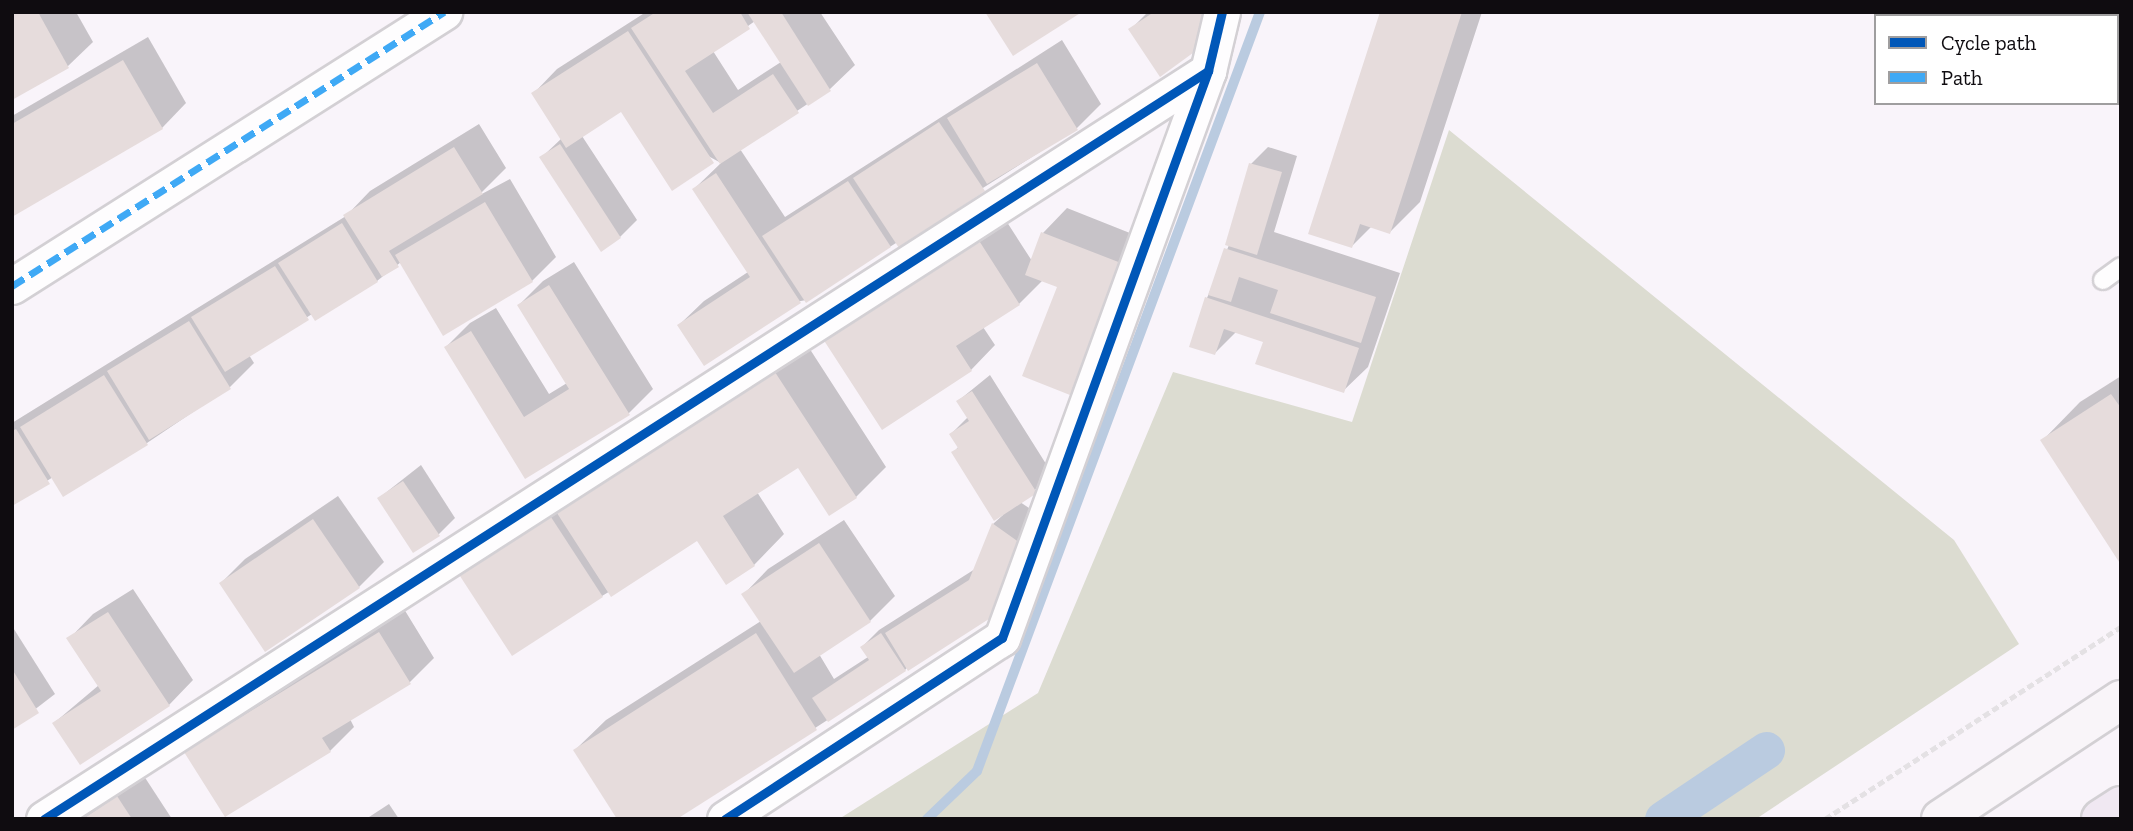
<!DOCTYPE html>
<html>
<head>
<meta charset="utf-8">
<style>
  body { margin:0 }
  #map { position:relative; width:2133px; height:831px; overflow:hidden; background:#f9f4fa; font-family:"Zilla Slab",serif }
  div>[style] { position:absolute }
  .green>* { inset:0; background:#dcdcd1 }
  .shadow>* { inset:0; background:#0003 }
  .stream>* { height:10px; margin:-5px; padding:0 5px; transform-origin:5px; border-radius:5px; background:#bacbe0 }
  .canal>* { height:37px; margin:-18.5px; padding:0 18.5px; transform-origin:18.5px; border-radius:18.5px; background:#bacbe0 }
  .building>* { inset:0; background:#e6dcdc }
  .path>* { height:4.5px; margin-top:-2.25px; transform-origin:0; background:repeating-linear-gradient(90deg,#e4e1e4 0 7px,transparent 0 10.5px) }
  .roads { filter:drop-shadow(2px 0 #d3d0d4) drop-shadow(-2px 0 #d3d0d4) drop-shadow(0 2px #d3d0d4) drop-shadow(0 -2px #d3d0d4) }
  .service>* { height:18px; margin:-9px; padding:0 9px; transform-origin:9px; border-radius:9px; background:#fefdfe }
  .minor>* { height:35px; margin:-17.5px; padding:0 17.5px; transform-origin:17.5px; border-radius:17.5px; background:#fefdfe }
  .secondary>* { height:38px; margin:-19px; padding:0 19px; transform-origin:19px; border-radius:19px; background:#f9f5f9 }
  .trunk>* { height:38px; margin:-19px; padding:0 19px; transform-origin:19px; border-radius:19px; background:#f0e8f2 }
  .quiet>* { height:7px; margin-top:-3.5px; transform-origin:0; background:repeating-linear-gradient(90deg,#3fa9f5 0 14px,transparent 0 21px) }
  .cycleway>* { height:9px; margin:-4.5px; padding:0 4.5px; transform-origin:4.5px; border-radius:4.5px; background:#0057b8 }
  span { translate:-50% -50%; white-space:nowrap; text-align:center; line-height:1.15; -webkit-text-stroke:5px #fff; paint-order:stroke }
  .frame { position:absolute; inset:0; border:14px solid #0f0c10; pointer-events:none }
  .legend { position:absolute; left:1874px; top:14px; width:245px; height:91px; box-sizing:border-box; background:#fff; border:2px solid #9f9e9f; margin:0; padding:9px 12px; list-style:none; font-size:21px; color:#0f0c10 }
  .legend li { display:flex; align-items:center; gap:14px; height:35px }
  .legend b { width:35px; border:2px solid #9f9e9f }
</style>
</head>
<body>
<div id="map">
  <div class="green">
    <i style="clip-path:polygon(1449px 130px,1954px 540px,2019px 644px,1756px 819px,839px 819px,1038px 693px,1173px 372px,1352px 422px)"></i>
  </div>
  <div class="shadow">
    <i style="clip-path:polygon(12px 12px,76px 12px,93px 42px,68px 66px,12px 98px)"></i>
    <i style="clip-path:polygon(evenodd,646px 12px,820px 12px,855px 65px,830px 89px,740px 149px,785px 217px,1062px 40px,1101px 104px,1076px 129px,806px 300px,679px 325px,704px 301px,748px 272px,694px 189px,721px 163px,622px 109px,582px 136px,637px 220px,620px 237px,542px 157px,562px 138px,533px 94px,557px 69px,646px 12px,755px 21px,781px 62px,738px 90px,713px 51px,755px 21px)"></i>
    <i style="clip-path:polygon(1148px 12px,1224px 12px,1131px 29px)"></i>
    <i style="clip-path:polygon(1382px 12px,1482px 12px,1420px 202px,1390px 232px,1372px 226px,1352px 246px)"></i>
    <i style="clip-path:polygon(148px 37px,186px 103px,162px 128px,12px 215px,12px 116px)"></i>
    <i style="clip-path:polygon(479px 124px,506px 168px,478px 196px,510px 179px,556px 257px,532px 281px,401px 262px,377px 281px,312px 314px,249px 355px,254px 363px,230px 387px,147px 443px,64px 494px,53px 477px,12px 504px,12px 423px,346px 216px,370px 191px)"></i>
    <i style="clip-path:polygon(1268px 147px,1297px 156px,1274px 232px,1400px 273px,1368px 367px,1343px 391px,1265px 340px,1237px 331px,1215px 353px,1207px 298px,1229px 245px,1251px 164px)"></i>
    <i style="clip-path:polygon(1067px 208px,1145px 239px,1094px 368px,1070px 392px,1059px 286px,1043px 280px,1019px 304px,983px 327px,995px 345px,971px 370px,825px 339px,1003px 216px,1032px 261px,1043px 233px)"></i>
    <i style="clip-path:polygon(574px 262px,653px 389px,629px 413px,525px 476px,446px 347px,470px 323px,496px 308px,549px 394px,567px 383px,519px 305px,543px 281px)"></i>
    <i style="clip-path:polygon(804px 340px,886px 467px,856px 497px,799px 466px,757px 492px,784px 534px,754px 565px,698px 538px,602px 596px,460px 573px)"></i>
    <i style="clip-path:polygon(990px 375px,1053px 475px,1020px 502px,1047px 520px,905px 670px,674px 819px,575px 750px,606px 720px,761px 621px,744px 594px,768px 569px,844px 520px,895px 596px,870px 621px,819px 654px,834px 679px,868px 657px,862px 647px,879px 630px,975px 569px,993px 524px,1003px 515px,953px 453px,959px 446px,951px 434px,968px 417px,958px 401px)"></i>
    <i style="clip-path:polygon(2121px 376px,2121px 561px,2042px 441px,2080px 402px)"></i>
    <i style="clip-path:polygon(421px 465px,455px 518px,438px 535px,379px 498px)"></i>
    <i style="clip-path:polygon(338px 496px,384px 562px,359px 587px,266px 650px,221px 583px,245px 559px)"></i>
    <i style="clip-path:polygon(133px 589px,193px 680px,169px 705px,54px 723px,99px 685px,69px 639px,93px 614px)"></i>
    <i style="clip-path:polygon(404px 609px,434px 658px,410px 682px,350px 719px,354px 727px,330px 751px,187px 752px,211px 728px)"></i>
    <i style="clip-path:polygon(12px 626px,55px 694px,12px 727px)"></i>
    <i style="clip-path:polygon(142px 773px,172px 819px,72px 819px)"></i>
    <i style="clip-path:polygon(389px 804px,399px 819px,366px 819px)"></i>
  </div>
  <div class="stream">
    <i style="left:927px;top:819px;width:69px;rotate:-43.8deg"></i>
    <i style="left:977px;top:771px;width:810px;rotate:-69.55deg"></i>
  </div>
  <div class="canal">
    <i style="left:1663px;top:819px;width:124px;rotate:-33.8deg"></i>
  </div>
  <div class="building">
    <i style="clip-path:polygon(12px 12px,38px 12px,69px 68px,12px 100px)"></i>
    <i style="clip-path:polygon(656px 12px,740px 12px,750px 29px,685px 71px,713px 113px,773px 74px,799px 113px,720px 164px,631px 28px)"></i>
    <i style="clip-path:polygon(747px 12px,781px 12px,831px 91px,808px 106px)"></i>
    <i style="clip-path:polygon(985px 12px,1082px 12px,1013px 56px)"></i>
    <i style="clip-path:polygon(1154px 12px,1205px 12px,1197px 50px,1160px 77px,1128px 29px)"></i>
    <i style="clip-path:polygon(1380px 12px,1462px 12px,1390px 234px,1360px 224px,1352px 248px,1308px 234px)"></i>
    <i style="clip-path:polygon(628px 31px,714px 163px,672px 191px,621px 112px,566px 148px,531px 93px)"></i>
    <i style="clip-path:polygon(123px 60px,163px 129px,12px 217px,12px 124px)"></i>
    <i style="clip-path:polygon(1037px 63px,1078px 130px,987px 184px,947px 118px)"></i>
    <i style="clip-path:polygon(939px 122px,985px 191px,899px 248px,853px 178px)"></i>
    <i style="clip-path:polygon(560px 144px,621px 238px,601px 252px,539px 157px)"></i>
    <i style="clip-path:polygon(454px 147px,483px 194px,389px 251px,399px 267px,382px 277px,343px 215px)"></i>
    <i style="clip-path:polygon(1249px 163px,1282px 172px,1257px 255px,1225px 245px)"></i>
    <i style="clip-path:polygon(716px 173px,801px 303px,704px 366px,677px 325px,750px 277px,692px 189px)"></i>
    <i style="clip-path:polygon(848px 181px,891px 247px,806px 303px,762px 236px)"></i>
    <i style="clip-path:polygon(485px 202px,533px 282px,443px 336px,395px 255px)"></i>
    <i style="clip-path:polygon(342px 223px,378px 282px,315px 321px,278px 263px)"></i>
    <i style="clip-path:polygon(1041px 232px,1121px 263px,1070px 395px,1022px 376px,1057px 287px,1025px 275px)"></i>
    <i style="clip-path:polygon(978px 239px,1020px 305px,956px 346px,972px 371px,882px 430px,823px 339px)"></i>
    <i style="clip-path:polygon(1224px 248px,1376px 297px,1361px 343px,1270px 313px,1278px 290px,1239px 277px,1231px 302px,1208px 295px)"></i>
    <i style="clip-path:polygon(275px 266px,309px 320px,225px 372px,191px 317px)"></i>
    <i style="clip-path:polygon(549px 285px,630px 415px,525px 479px,444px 347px,471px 331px,524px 417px,569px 389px,517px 305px)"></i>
    <i style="clip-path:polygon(1205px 297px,1359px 348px,1344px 393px,1255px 364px,1263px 342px,1224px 329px,1215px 355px,1189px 347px)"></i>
    <i style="clip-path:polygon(189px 321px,231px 389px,149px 440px,107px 371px)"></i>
    <i style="clip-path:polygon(773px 369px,857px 498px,829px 516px,798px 468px,723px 516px,755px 566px,726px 585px,697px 541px,611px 597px,555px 510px)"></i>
    <i style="clip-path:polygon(104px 375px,148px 445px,63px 497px,20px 427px)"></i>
    <i style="clip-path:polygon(972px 391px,1037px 493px,994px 521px,951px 452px,958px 448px,949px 434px,969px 421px,956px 401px)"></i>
    <i style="clip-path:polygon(2111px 394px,2121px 408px,2121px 565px,2040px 440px)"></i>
    <i style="clip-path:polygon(16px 429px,50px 484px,12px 506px,12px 431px)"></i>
    <i style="clip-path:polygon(403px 481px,440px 536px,413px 553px,377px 498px)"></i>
    <i style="clip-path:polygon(549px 514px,603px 597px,512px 656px,458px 573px)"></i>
    <i style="clip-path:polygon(313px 519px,360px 588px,265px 652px,219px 583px)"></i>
    <i style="clip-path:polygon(992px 523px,1023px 545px,992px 617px,908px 671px,885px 633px,969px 580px)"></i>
    <i style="clip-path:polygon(819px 543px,871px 622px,794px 673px,741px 594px)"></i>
    <i style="clip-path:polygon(108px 612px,170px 706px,80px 765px,52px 723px,101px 691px,66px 638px)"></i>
    <i style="clip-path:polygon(379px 632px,411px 684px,322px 738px,331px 752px,225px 817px,184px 752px)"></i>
    <i style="clip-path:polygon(756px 633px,817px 730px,677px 819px,617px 819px,573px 750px)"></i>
    <i style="clip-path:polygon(881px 633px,906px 671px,828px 722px,812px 698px,869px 660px,860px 647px)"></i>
    <i style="clip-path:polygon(12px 669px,39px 713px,12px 730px)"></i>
    <i style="clip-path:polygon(117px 796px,132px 819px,83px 819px)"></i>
  </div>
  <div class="path">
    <i style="left:1825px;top:819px;width:353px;rotate:-33deg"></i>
  </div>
  <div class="roads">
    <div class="service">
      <i style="left:2103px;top:280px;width:22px;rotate:-36deg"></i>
    </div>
    <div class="minor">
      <i style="left:12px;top:286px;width:512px;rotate:-32.39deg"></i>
      <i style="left:44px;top:819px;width:1384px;rotate:-32.73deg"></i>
      <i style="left:725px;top:819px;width:331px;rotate:-33.2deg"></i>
      <i style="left:1002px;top:638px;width:603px;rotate:-70.03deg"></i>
      <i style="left:1208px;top:71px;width:61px;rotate:-76.7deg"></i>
    </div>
    <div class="secondary">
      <i style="left:1941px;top:819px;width:216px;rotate:-33.5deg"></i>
    </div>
    <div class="trunk">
      <i style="left:2101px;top:819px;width:24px;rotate:-33deg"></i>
    </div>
  </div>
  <div class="quiet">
    <i style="left:12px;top:286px;width:512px;rotate:-32.39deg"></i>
  </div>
  <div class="cycleway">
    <i style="left:44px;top:819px;width:1384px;rotate:-32.73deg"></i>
    <i style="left:725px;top:819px;width:331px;rotate:-33.2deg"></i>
    <i style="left:1002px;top:638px;width:603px;rotate:-70.03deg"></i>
    <i style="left:1208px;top:71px;width:61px;rotate:-76.7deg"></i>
  </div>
  <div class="frame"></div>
  <ul class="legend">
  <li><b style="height:9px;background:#0057b8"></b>Cycle path</li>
  <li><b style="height:9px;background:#3fa9f5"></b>Path</li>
  </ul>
</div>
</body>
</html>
